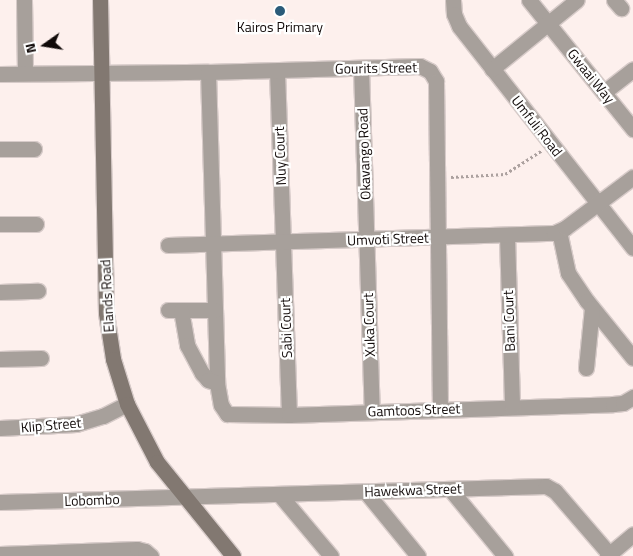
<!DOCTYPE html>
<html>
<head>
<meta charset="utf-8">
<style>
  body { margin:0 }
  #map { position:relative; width:633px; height:556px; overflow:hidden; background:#fdf0ed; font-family:"Titillium Web",sans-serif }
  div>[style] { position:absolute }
  .path>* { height:2.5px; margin-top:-1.25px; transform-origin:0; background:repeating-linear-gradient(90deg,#aca19f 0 2.5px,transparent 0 5px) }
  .roads { filter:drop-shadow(1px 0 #d7cbc9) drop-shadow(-1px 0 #d7cbc9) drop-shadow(0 1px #d7cbc9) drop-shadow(0 -1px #d7cbc9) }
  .street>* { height:15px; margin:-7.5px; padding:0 7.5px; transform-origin:7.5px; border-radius:7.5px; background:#a7a09b }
  .secondary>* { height:15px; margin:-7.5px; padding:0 7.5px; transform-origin:7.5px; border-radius:7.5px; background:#827871 }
  .dots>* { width:14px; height:14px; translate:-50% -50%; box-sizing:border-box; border:2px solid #fff; border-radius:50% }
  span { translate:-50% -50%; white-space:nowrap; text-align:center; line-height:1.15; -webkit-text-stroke:4.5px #fff; paint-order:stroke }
  .poi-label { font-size:14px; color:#110a09 }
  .street-label { font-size:14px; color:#110a09 }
  .north { position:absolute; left:20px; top:20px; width:50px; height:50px; -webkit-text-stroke:4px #fff; paint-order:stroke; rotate:257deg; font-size:14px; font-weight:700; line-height:20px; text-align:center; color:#110a09 }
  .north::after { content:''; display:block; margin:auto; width:18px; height:22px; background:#110a09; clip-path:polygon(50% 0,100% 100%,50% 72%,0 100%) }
</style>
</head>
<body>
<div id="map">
  <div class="path">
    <i style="left:451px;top:177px;width:54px;rotate:-3.2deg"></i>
    <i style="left:505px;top:174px;width:43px;rotate:-32.6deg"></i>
  </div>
  <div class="roads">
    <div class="street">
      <i style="left:24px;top:0;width:73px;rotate:89.2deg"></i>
      <i style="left:453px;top:0;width:14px;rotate:86deg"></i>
      <i style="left:454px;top:14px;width:13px;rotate:67deg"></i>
      <i style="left:459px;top:26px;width:282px;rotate:51.9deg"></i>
      <i style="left:529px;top:0;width:166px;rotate:51.1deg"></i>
      <i style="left:614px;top:0;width:11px;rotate:49deg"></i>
      <i style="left:361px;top:68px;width:343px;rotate:88.2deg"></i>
      <i style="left:492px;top:69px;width:109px;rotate:-39.1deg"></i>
      <i style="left:277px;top:71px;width:344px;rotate:88deg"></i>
      <i style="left:208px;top:72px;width:311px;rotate:88.3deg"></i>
      <i style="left:217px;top:383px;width:22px;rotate:80deg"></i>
      <i style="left:221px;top:405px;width:11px;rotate:56deg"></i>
      <i style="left:227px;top:414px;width:62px;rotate:0.9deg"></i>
      <i style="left:289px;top:415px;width:324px;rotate:-1.9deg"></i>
      <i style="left:613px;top:404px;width:10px;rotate:-6deg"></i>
      <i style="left:623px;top:403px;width:12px;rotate:-31deg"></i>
      <i style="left:0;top:74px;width:208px;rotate:-0.6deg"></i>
      <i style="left:208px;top:72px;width:212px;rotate:-1.6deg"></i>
      <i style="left:420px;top:66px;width:11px;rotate:27deg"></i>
      <i style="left:430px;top:71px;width:12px;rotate:59deg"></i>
      <i style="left:436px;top:81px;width:329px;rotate:89.3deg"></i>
      <i style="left:604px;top:92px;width:37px;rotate:-38deg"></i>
      <i style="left:0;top:149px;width:34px"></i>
      <i style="left:0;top:224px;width:36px"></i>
      <i style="left:559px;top:231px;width:43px;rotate:77.9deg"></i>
      <i style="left:568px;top:273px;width:34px;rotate:56deg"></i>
      <i style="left:587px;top:301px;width:73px;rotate:51.1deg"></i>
      <i style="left:507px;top:235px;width:172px;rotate:88.3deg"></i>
      <i style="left:168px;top:245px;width:386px;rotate:-1.8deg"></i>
      <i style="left:554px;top:233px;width:12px;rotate:-24deg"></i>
      <i style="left:565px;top:228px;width:85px;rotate:-36.9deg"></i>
      <i style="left:0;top:292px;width:38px;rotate:-2deg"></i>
      <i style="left:168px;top:310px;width:47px"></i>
      <i style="left:181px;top:310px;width:36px;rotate:80deg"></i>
      <i style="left:187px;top:345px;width:32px;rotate:62deg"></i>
      <i style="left:202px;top:373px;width:9px;rotate:49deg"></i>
      <i style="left:208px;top:380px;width:9px;rotate:18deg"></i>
      <i style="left:0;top:359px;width:41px;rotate:-1.4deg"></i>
      <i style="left:586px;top:368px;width:60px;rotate:-84.3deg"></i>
      <i style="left:0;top:428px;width:76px;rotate:-3deg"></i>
      <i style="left:76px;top:424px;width:28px;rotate:-17deg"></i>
      <i style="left:103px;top:416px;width:27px;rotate:-27deg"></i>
      <i style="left:450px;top:489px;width:87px;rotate:50.6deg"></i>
      <i style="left:365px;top:491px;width:84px;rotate:50.8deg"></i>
      <i style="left:279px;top:494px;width:81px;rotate:50deg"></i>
      <i style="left:0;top:502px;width:546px;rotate:-1.68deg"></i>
      <i style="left:546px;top:486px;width:10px;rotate:29deg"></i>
      <i style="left:555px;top:491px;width:86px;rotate:49.3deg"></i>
      <i style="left:0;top:554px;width:137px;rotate:-2.1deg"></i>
      <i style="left:137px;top:549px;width:8px;rotate:14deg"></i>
      <i style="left:145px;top:551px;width:8px;rotate:40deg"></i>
      <i style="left:607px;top:556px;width:34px;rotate:-40deg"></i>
    </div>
    <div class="secondary">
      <i style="left:100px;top:0;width:313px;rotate:88.9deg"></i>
      <i style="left:106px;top:313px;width:47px;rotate:81.3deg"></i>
      <i style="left:113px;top:359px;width:47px;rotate:72.7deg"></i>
      <i style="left:127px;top:404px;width:65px;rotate:62.7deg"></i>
      <i style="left:157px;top:462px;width:121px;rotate:51deg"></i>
    </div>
  </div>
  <div class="dots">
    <i style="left:280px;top:11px;background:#2b5b79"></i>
  </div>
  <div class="poi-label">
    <span style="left:280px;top:27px">Kairos Primary</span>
  </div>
  <div class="street-label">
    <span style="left:376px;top:68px;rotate:-1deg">Gourits Street</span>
    <span style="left:591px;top:76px;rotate:51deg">Gwaai Way</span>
    <span style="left:537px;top:126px;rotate:52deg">Umfuli Road</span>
    <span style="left:364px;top:154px;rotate:-92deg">Okavango Road</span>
    <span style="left:280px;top:156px;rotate:-92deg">Nuy Court</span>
    <span style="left:388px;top:239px;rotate:-2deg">Umvoti Street</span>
    <span style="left:107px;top:296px;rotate:-93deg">Elands Road</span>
    <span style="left:509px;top:321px;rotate:-92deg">Bani Court</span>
    <span style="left:369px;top:325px;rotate:-92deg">Xuka Court</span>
    <span style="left:286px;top:328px;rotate:-92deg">Sabi Court</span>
    <span style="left:414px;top:410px;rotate:-2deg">Gamtoos Street</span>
    <span style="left:51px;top:425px;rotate:-5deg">Klip Street</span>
    <span style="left:413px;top:490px;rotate:-2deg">Hawekwa Street</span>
    <span style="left:92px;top:500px;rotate:-2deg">Lobombo</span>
  </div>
  <div class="north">N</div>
</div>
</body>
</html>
